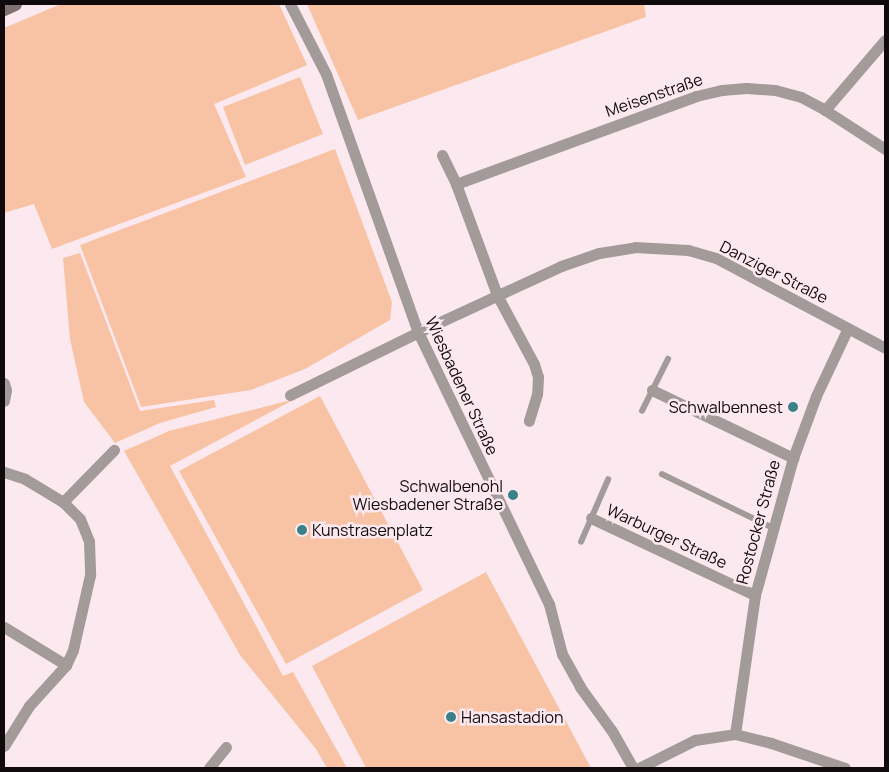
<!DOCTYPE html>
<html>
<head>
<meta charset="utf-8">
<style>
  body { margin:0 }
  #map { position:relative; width:889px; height:772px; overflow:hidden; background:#fce9f0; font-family:Manrope,sans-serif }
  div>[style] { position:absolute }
  .green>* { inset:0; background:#f7c3a4 }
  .service>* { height:5.5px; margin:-2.75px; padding:0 2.75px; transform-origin:2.75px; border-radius:2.75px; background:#a39a9a }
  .minor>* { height:11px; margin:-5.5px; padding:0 5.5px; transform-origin:5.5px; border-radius:5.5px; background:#a39a9a }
  .secondary>* { height:14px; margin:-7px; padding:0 7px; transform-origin:7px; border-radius:7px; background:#7f7271 }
  .dots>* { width:14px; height:14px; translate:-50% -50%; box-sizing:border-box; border:2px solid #fce9f0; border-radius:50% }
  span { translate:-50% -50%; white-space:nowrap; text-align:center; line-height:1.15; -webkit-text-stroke:5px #fce9f0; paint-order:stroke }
  .street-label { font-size:16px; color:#100a0d }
  .poi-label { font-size:16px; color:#100a0d }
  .right { translate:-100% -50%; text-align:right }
  .left { translate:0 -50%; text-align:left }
  .frame { position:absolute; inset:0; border:5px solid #100a0d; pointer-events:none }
</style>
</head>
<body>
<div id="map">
  <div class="green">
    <i style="clip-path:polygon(61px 4px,279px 4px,307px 65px,214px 104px,246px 177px,52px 249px,34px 204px,4px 213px,4px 28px)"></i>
    <i style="clip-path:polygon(307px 4px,644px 4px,646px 17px,358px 120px)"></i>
    <i style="clip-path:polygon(300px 77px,323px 134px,245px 165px,223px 107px)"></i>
    <i style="clip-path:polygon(335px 149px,392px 302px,390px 320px,305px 369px,251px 390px,141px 407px,80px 245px)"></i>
    <i style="clip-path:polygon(80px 253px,140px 411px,214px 400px,216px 407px,160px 423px,115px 443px,84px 402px,70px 339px,63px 258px)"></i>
    <i style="clip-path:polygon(320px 396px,423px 590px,286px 664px,179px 471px)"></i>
    <i style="clip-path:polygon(295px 399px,170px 466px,283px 676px,293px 672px,347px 768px,327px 768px,316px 749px,240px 655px,124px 451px,169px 431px)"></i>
    <i style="clip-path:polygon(486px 572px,591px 768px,366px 768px,312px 666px)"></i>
  </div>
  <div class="service">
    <i style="left:642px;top:411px;width:58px;rotate:-63.4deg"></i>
    <i style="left:662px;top:474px;width:123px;rotate:25.9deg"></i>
    <i style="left:581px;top:542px;width:68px;rotate:-66.5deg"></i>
  </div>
  <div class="minor">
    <i style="left:290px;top:4px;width:79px;rotate:62.8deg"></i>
    <i style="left:326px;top:74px;width:274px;rotate:70.4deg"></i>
    <i style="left:418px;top:332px;width:302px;rotate:64.3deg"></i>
    <i style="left:549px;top:604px;width:52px;rotate:75.4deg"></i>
    <i style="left:562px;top:654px;width:38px;rotate:61deg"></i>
    <i style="left:580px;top:687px;width:54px;rotate:54deg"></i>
    <i style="left:612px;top:731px;width:43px;rotate:60.4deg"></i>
    <i style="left:825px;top:110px;width:92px;rotate:-49.4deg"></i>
    <i style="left:442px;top:155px;width:32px;rotate:64deg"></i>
    <i style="left:456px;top:184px;width:118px;rotate:69.7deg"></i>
    <i style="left:497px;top:295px;width:78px;rotate:61.8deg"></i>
    <i style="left:534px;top:364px;width:14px;rotate:73deg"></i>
    <i style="left:538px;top:377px;width:17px;rotate:93deg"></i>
    <i style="left:537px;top:394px;width:28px;rotate:107deg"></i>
    <i style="left:456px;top:184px;width:256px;rotate:-20.1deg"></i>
    <i style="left:696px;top:96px;width:27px;rotate:-13deg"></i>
    <i style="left:722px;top:90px;width:24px;rotate:-5deg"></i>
    <i style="left:746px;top:88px;width:29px;rotate:4deg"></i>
    <i style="left:775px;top:90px;width:27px;rotate:15deg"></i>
    <i style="left:801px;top:97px;width:27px;rotate:28deg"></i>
    <i style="left:825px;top:110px;width:72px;rotate:33deg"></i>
    <i style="left:4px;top:383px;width:7px;rotate:74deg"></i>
    <i style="left:6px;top:390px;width:11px;rotate:100deg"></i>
    <i style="left:652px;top:390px;width:157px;rotate:25.7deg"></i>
    <i style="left:290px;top:395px;width:153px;rotate:-26.1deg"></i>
    <i style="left:427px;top:328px;width:148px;rotate:-24.8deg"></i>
    <i style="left:561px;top:266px;width:40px;rotate:-18.9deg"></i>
    <i style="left:599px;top:253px;width:36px;rotate:-9deg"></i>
    <i style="left:635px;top:247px;width:53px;rotate:3.2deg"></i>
    <i style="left:688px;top:250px;width:29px;rotate:16deg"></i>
    <i style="left:716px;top:258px;width:191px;rotate:28deg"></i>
    <i style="left:4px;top:472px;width:22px;rotate:18deg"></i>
    <i style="left:25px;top:479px;width:44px;rotate:31.2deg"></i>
    <i style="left:63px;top:502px;width:24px;rotate:45deg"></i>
    <i style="left:80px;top:519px;width:24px;rotate:68deg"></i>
    <i style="left:89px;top:541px;width:34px;rotate:88deg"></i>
    <i style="left:90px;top:575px;width:77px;rotate:102.8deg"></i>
    <i style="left:73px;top:650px;width:17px;rotate:115deg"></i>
    <i style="left:66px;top:665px;width:55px;rotate:132.1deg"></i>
    <i style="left:29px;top:706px;width:47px;rotate:122deg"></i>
    <i style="left:63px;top:502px;width:73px;rotate:-45.6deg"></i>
    <i style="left:591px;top:518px;width:181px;rotate:25.2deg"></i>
    <i style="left:4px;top:627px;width:73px;rotate:31.5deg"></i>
    <i style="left:735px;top:734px;width:140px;rotate:-81.8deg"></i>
    <i style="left:755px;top:595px;width:142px;rotate:-74.5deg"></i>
    <i style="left:793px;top:458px;width:66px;rotate:-69.6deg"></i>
    <i style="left:816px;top:396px;width:75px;rotate:-64.8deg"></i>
    <i style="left:209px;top:768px;width:27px;rotate:-51deg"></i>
    <i style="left:639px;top:768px;width:63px;rotate:-26.6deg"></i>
    <i style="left:695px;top:740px;width:40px;rotate:-8.5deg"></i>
    <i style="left:735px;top:734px;width:37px;rotate:14deg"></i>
    <i style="left:771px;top:743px;width:78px;rotate:18.7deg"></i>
  </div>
  <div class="secondary">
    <i style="left:4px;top:9px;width:12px;rotate:-24deg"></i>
  </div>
  <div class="dots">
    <i style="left:793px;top:407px;background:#398089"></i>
    <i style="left:513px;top:495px;background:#398089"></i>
    <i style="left:302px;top:530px;background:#398089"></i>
    <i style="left:451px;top:717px;background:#398089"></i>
  </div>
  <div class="street-label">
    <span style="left:654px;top:95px;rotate:-19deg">Meisenstraße</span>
    <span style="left:774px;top:272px;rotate:27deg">Danziger Straße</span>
    <span style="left:462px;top:386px;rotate:65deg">Wiesbadener Straße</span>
    <span style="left:758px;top:522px;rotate:-75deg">Rostocker Straße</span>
    <span style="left:667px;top:536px;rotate:25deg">Warburger Straße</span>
  </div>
  <div class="poi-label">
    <span class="right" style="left:783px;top:407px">Schwalbennest</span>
    <span class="right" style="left:503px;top:495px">Schwalbenohl<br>Wiesbadener Straße</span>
    <span class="left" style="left:312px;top:530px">Kunstrasenplatz</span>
    <span class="left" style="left:461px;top:717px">Hansastadion</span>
  </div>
  <div class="frame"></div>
</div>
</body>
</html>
